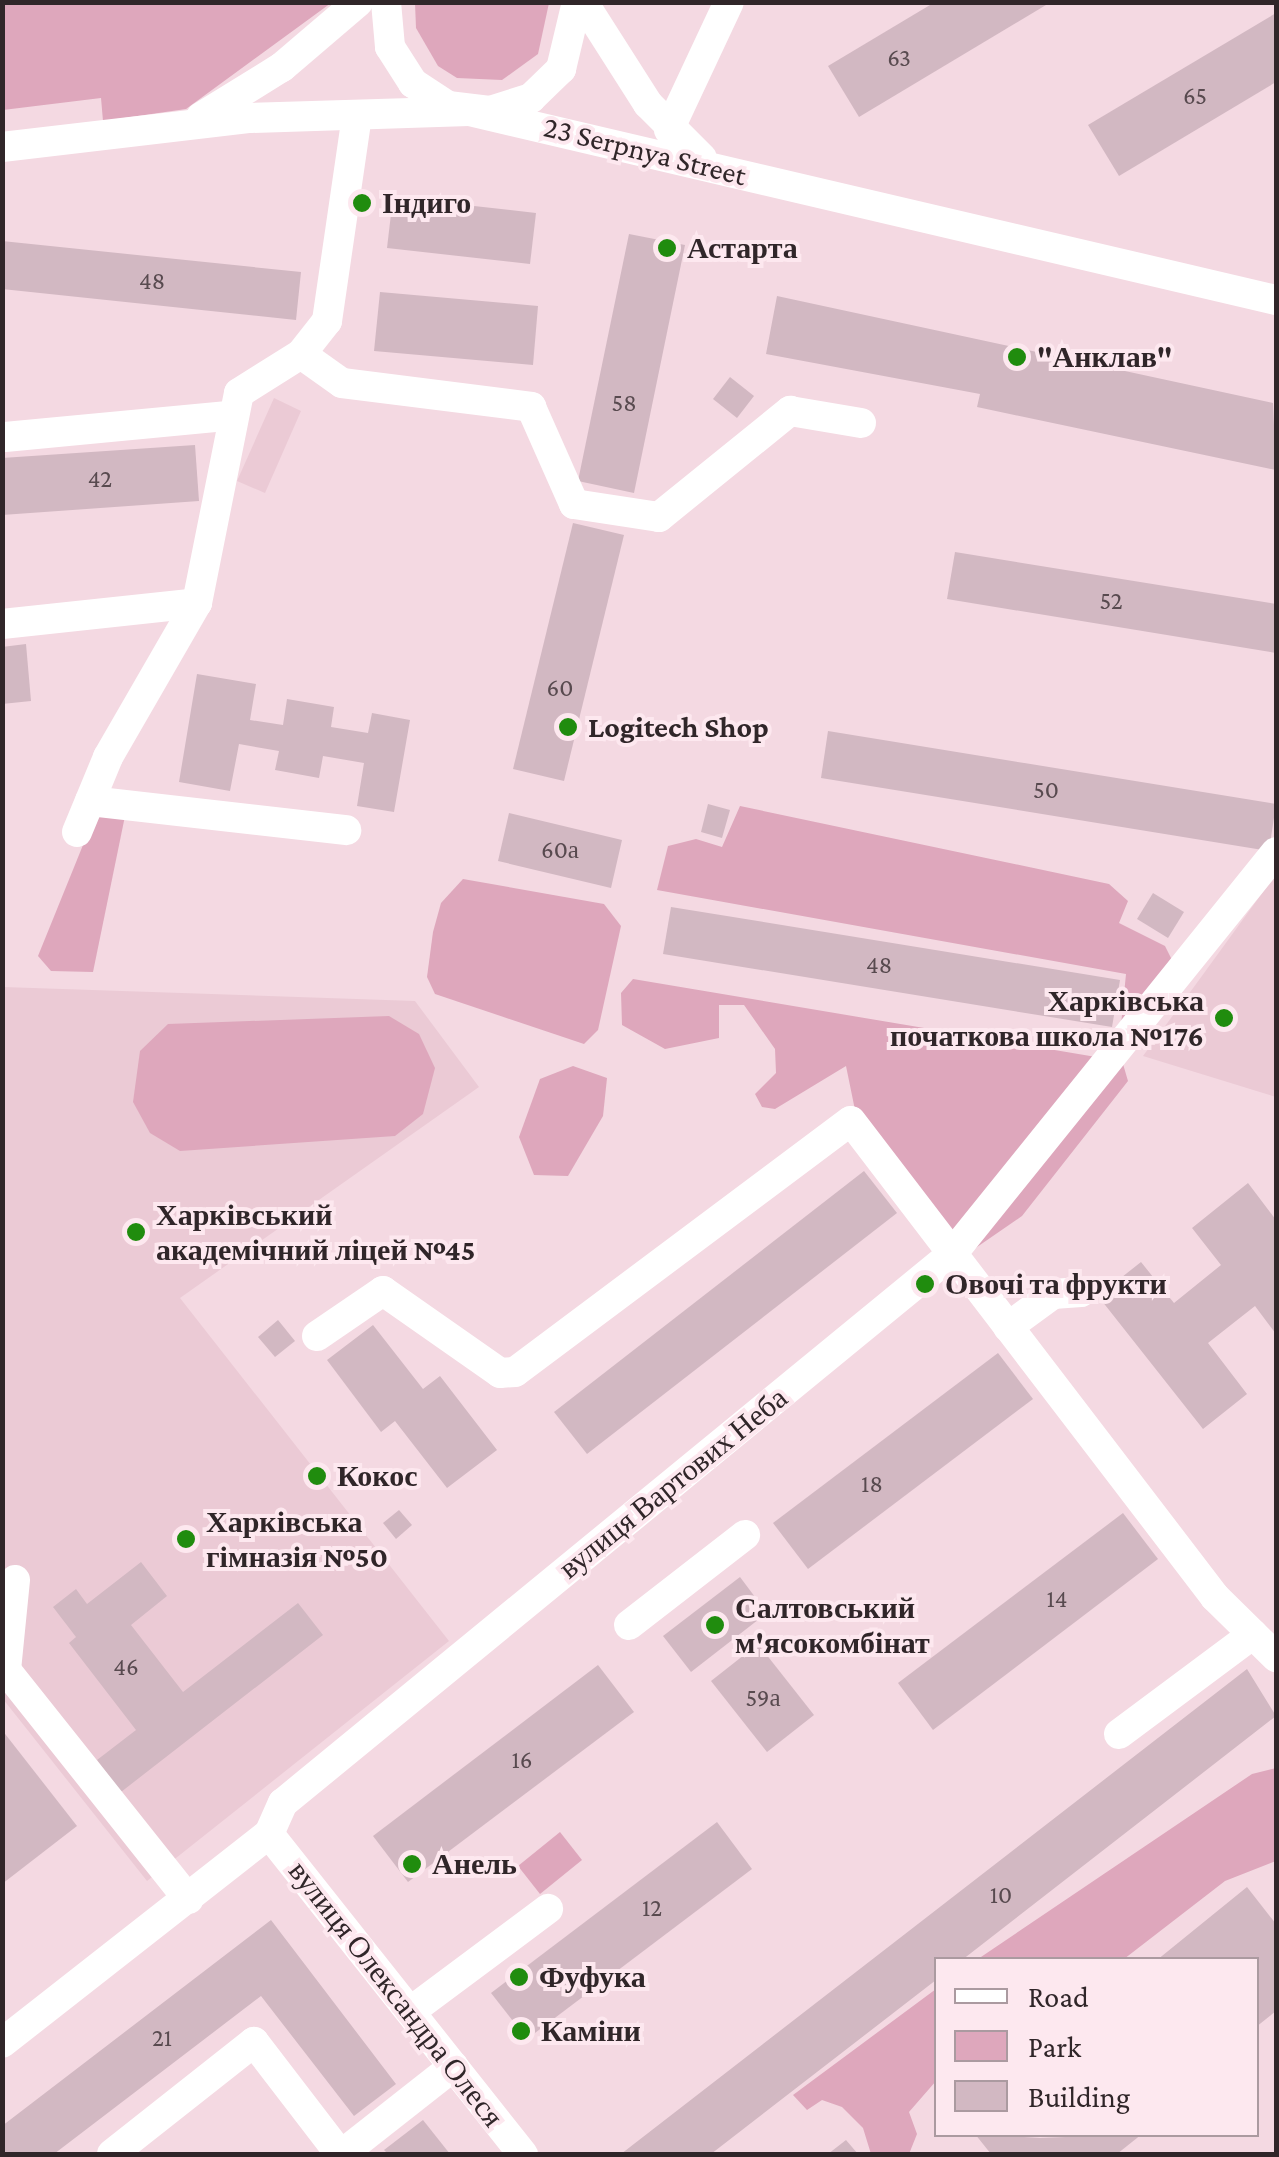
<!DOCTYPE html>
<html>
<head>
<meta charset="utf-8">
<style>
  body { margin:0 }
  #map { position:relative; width:1279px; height:2157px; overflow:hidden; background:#f4d9e2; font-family:"Crimson Pro",serif }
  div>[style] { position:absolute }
  .built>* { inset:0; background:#ebcad5 }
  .green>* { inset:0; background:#dea7bc }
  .building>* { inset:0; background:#d2b8c2 }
  .minor>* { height:30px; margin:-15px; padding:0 15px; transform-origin:15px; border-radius:15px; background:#fff }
  .dots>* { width:28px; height:28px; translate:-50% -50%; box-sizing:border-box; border:5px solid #fde8ef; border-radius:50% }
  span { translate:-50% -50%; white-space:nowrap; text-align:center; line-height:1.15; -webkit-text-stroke:8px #fde8ef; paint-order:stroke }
  .number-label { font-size:25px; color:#584a4f }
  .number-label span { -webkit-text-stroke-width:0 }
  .street-label { font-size:30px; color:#302629 }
  .poi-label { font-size:30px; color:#302629; font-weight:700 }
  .left { translate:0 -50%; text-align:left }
  .right { translate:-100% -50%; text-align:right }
  .frame { position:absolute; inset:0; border:5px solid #302629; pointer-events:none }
  .legend { position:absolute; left:934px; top:1957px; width:325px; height:180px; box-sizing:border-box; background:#fde8ef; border:2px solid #ab9aa0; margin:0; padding:12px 18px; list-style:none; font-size:30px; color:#302629 }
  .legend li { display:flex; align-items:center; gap:20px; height:50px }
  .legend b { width:50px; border:2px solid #ab9aa0 }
</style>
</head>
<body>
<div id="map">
  <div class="built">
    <i style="clip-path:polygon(274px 398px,301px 411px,265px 493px,237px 481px)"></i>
    <i style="clip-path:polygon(1276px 874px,1276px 1097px,1143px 1056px,1199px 980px)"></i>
    <i style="clip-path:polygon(3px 987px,415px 1001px,479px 1087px,180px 1298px,449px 1641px,147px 1881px,3px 1699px)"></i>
  </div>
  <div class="green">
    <i style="clip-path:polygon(2px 3px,331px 3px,186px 109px,103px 121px,101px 98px,3px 110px)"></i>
    <i style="clip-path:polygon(549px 3px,538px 54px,502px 80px,457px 78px,438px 66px,416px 28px,415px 3px)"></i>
    <i style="clip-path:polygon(740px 806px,1109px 884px,1128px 901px,1119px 923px,1165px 946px,1173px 962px,1120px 1035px,1126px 974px,657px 890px,668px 846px,696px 839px,722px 847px)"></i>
    <i style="clip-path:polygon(96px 813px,125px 816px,93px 972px,51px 971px,38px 956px)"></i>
    <i style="clip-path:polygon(463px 879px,604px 904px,621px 926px,598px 1030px,584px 1044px,435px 994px,427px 977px,433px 932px,441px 903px)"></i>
    <i style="clip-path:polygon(633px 979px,1108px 1059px,1123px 1064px,1128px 1081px,1022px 1216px,964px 1256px,855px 1110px,846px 1066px,775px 1109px,762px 1107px,755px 1094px,776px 1073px,775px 1049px,744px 1005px,719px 1005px,719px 1038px,665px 1049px,622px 1025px,621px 993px)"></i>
    <i style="clip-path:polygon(389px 1016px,419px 1034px,435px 1068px,423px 1114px,395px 1136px,180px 1151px,150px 1133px,133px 1102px,140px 1051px,168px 1024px)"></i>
    <i style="clip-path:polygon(573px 1066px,607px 1078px,603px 1116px,568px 1176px,534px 1175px,519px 1137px,540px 1079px)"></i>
    <i style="clip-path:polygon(1276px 1768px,1276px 1861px,1225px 1881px,1124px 1959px,978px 1959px,1252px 1774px)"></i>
    <i style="clip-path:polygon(560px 1832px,582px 1860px,540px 1894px,518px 1866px)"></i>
    <i style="clip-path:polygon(936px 1989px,936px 2081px,909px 2112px,917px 2134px,909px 2154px,871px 2154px,863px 2128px,842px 2107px,822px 2100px,807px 2110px,793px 2095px)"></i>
  </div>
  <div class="building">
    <i style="clip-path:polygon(935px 2px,1051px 2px,859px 117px,828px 66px)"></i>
    <i style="clip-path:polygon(1276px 13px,1276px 82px,1119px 176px,1088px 125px)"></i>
    <i style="clip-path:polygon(393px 197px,536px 213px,530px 264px,387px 248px)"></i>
    <i style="clip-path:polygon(629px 234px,685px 245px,634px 493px,578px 481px)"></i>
    <i style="clip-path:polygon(2px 241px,301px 272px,296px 320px,2px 289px)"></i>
    <i style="clip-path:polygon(380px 292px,538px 306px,533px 365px,374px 351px)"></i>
    <i style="clip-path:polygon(777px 296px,1273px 403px,1276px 470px,977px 407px,980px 394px,766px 354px)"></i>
    <i style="clip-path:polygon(730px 377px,754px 396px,737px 418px,713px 399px)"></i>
    <i style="clip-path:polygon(195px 445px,199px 501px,2px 515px,2px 458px)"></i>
    <i style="clip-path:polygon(573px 523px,624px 535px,564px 781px,513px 769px)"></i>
    <i style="clip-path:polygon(955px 552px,1276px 604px,1276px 653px,947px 599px)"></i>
    <i style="clip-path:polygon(26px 644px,31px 701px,2px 704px,2px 647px)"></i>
    <i style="clip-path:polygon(197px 674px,256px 684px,250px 720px,283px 725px,287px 699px,334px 707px,331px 727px,368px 733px,372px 713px,410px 720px,394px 812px,357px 806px,364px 763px,323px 756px,319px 778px,275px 770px,279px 751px,239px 744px,230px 791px,179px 782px)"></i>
    <i style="clip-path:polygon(828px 731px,1276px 804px,1269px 851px,821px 778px)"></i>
    <i style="clip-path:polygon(708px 804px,730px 810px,722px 838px,701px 832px)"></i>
    <i style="clip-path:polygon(509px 813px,622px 840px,611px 888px,498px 861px)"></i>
    <i style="clip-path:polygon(1153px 893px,1184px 912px,1168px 938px,1137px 919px)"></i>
    <i style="clip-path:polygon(671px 907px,1120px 980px,1112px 1027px,663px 954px)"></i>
    <i style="clip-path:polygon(864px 1171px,897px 1213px,587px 1454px,554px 1412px)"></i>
    <i style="clip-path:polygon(1248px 1183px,1276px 1220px,1276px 1334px,1255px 1306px,1208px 1343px,1247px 1394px,1203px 1429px,1098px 1296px,1141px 1262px,1174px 1303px,1221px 1265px,1192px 1228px)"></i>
    <i style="clip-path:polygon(278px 1320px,295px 1341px,275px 1357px,258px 1337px)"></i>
    <i style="clip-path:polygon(373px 1325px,423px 1389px,440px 1376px,497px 1450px,447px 1488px,395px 1421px,381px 1432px,327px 1360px)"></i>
    <i style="clip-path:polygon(998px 1353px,1033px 1399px,808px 1569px,773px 1523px)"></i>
    <i style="clip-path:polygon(399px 1510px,412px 1525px,396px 1539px,383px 1523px)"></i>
    <i style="clip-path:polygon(1123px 1513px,1158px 1559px,933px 1730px,898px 1683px)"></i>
    <i style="clip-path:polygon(141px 1562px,167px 1596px,131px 1625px,183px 1692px,298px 1603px,323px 1635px,121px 1792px,97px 1760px,136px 1730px,69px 1643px,76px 1637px,53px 1607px,76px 1589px,87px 1604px)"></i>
    <i style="clip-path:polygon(740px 1577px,767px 1613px,691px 1672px,663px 1636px)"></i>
    <i style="clip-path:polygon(758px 1644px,814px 1715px,767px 1752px,711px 1681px)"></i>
    <i style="clip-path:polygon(598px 1665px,634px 1712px,408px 1882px,373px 1836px)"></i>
    <i style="clip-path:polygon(1247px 1669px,1276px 1716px,962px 1960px,936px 1960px,936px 1980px,711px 2154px,621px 2154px)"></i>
    <i style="clip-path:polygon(2px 1730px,77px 1826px,2px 1884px)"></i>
    <i style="clip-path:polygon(717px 1822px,752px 1869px,527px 2039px,491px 1993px)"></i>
    <i style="clip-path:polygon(1247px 1887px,1276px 1924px,1276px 2011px,1256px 2027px,1256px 1960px,1157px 1960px)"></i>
    <i style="clip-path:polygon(271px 1920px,396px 2084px,354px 2116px,261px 1996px,54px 2154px,2px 2154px,2px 2126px)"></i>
    <i style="clip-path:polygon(423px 2120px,450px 2154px,388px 2154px,384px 2150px)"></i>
    <i style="clip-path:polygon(975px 2134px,1040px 2138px,1142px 2134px,1117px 2154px,991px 2154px)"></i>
    <i style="clip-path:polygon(846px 2140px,858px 2154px,828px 2154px)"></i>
  </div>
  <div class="minor">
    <i style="left:386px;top:2px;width:45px;rotate:84.9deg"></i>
    <i style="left:390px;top:47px;width:43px;rotate:57.4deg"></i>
    <i style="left:413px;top:83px;width:42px;rotate:33.3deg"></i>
    <i style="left:448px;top:106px;width:42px;rotate:6.8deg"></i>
    <i style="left:490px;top:111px;width:43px;rotate:-17.6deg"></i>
    <i style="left:531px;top:98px;width:42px;rotate:-44deg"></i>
    <i style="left:561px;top:69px;width:69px;rotate:-76.6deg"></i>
    <i style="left:583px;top:2px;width:121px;rotate:57.5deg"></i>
    <i style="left:648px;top:104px;width:76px;rotate:45deg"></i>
    <i style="left:201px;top:117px;width:95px;rotate:-31.7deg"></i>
    <i style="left:282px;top:67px;width:100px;rotate:-40.5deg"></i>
    <i style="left:669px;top:130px;width:141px;rotate:-64.9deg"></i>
    <i style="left:2px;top:147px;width:250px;rotate:-6.7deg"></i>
    <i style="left:250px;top:118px;width:219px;rotate:-1.8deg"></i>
    <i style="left:469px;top:111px;width:829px;rotate:13.18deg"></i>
    <i style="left:301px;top:354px;width:50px;rotate:35.3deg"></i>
    <i style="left:342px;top:383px;width:191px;rotate:7.2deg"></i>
    <i style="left:531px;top:407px;width:106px;rotate:66.1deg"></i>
    <i style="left:574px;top:504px;width:86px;rotate:8.7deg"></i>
    <i style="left:659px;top:517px;width:169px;rotate:-39deg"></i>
    <i style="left:790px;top:411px;width:72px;rotate:9.6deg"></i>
    <i style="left:5px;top:437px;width:224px;rotate:-5.4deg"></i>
    <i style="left:2px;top:624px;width:196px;rotate:-6.1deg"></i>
    <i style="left:90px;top:801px;width:258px;rotate:6.5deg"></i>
    <i style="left:77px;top:832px;width:81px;rotate:-67.5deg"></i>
    <i style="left:108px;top:757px;width:178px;rotate:-60deg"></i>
    <i style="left:197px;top:603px;width:214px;rotate:-78.7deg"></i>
    <i style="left:239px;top:393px;width:73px;rotate:-32.2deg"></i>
    <i style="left:301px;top:354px;width:42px;rotate:-51.8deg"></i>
    <i style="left:327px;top:321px;width:208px;rotate:-81.7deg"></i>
    <i style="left:1008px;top:1327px;width:56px;rotate:-36.3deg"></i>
    <i style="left:1053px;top:1294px;width:28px;rotate:-4deg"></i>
    <i style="left:317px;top:1336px;width:80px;rotate:-34.3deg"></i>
    <i style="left:383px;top:1291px;width:143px;rotate:35deg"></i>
    <i style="left:500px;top:1373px;width:15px;rotate:-4deg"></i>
    <i style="left:515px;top:1372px;width:419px;rotate:-36.8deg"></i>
    <i style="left:851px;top:1121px;width:599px;rotate:52.59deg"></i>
    <i style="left:1215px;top:1597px;width:86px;rotate:44.5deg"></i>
    <i style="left:15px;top:1580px;width:90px;rotate:95.7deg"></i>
    <i style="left:6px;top:1670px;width:293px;rotate:51.5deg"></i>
    <i style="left:629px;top:1625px;width:147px;rotate:-37.8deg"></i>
    <i style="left:1119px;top:1734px;width:167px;rotate:-36.7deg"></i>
    <i style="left:269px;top:1834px;width:409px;rotate:51.6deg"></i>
    <i style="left:411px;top:2011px;width:171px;rotate:-36.7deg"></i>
    <i style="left:2px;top:2043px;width:339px;rotate:-38.1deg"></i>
    <i style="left:269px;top:1834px;width:34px;rotate:-66deg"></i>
    <i style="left:283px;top:1803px;width:865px;rotate:-39.37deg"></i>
    <i style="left:952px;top:1254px;width:516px;rotate:-51.13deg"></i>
    <i style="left:112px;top:2154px;width:181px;rotate:-38.3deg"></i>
    <i style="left:254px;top:2042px;width:141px;rotate:52.5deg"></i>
    <i style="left:342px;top:2154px;width:142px;rotate:-38.2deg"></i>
  </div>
  <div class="dots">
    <i style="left:362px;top:203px;background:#208c0e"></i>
    <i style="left:667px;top:248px;background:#208c0e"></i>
    <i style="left:1017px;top:357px;background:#208c0e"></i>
    <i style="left:568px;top:727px;background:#208c0e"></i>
    <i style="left:1224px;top:1018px;background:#208c0e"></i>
    <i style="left:136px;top:1232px;background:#208c0e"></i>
    <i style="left:925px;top:1284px;background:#208c0e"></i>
    <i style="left:317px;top:1476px;background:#208c0e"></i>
    <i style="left:186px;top:1539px;background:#208c0e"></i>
    <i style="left:715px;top:1625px;background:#208c0e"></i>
    <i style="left:412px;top:1864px;background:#208c0e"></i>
    <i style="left:519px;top:1977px;background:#208c0e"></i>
    <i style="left:521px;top:2031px;background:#208c0e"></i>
  </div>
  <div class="number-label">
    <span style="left:899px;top:58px">63</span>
    <span style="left:1195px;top:96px">65</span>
    <span style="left:152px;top:281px">48</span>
    <span style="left:624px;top:403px">58</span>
    <span style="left:100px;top:479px">42</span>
    <span style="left:1111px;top:601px">52</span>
    <span style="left:560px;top:688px">60</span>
    <span style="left:1046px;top:790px">50</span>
    <span style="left:560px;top:850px">60а</span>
    <span style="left:879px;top:965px">48</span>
    <span style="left:872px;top:1484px">18</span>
    <span style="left:1057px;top:1599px">14</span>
    <span style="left:126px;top:1667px">46</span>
    <span style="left:763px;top:1698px">59а</span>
    <span style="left:522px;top:1760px">16</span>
    <span style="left:1001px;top:1895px">10</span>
    <span style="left:652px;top:1908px">12</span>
    <span style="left:162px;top:2038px">21</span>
  </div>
  <div class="street-label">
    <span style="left:645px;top:151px;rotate:14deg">23 Serpnya Street</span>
    <span style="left:673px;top:1483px;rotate:-39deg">вулиця Вартових Неба</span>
    <span style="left:396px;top:1994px;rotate:52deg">вулиця Олександра Олеся</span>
  </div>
  <div class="poi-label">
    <span class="left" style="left:382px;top:203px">Індиго</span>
    <span class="left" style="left:687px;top:248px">Астарта</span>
    <span class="left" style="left:1037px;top:357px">"Анклав"</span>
    <span class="left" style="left:588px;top:727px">Logitech Shop</span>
    <span class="right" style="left:1204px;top:1018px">Харківська<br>початкова школа №176</span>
    <span class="left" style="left:156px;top:1232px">Харківський<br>академічний ліцей №45</span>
    <span class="left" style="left:945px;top:1284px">Овочі та фрукти</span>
    <span class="left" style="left:337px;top:1476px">Кокос</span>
    <span class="left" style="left:206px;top:1539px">Харківська<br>гімназія №50</span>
    <span class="left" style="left:735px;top:1625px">Салтовський<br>м'ясокомбінат</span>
    <span class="left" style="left:432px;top:1864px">Анель</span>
    <span class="left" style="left:539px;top:1977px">Фуфука</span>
    <span class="left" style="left:541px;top:2031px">Каміни</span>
  </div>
  <div class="frame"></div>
  <ul class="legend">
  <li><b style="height:12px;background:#fff"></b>Road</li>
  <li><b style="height:28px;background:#dea7bc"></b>Park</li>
  <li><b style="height:28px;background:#d2b8c2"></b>Building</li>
  </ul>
</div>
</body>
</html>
